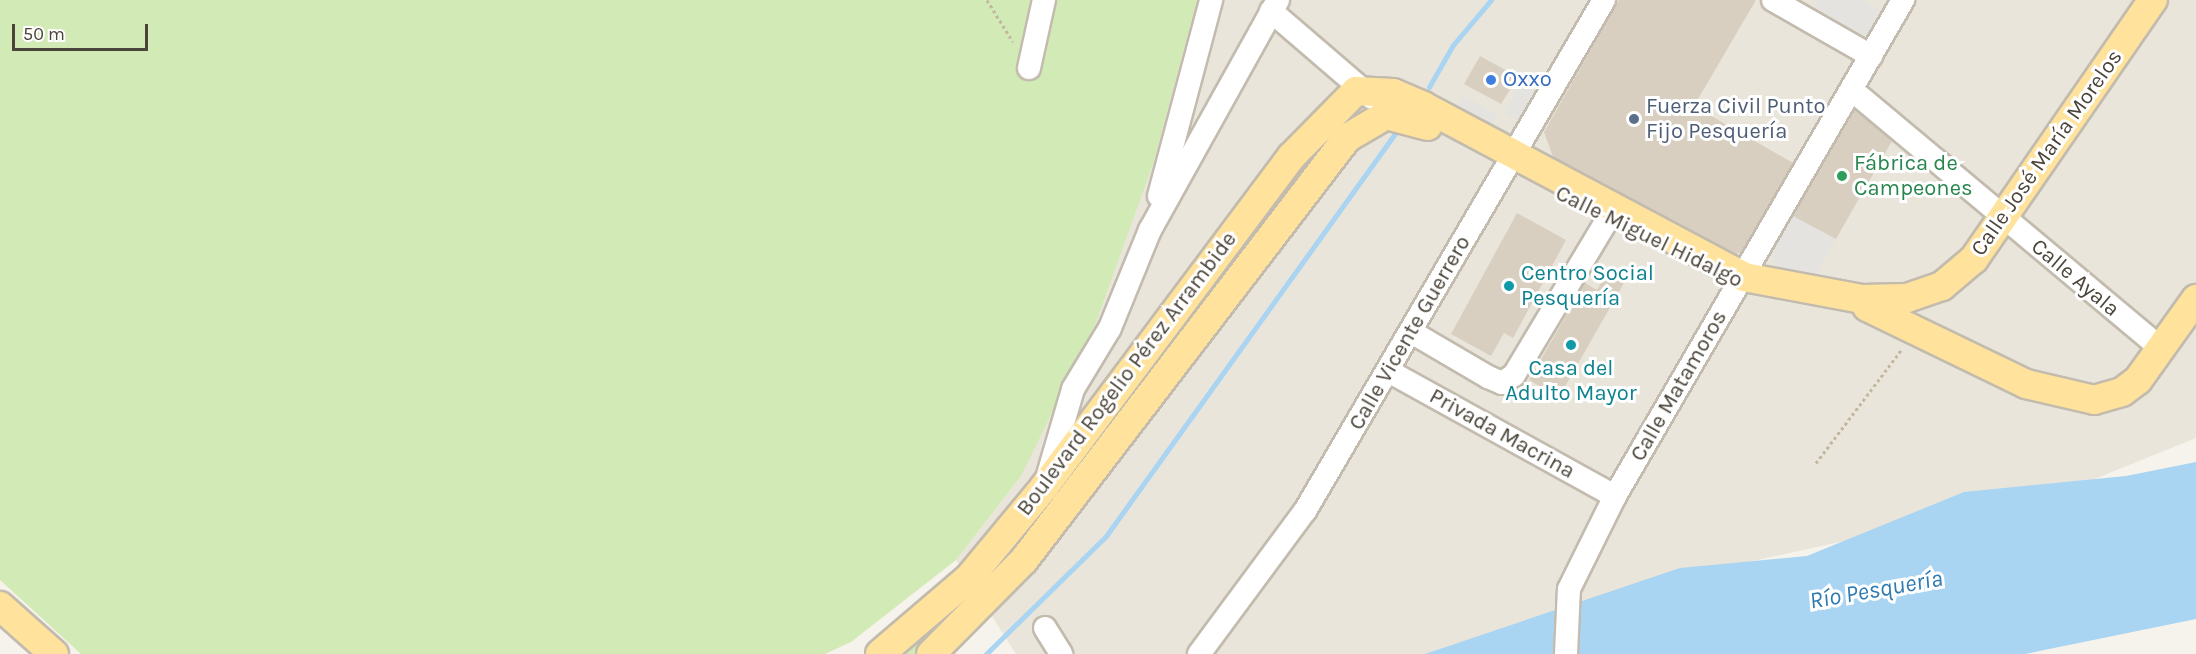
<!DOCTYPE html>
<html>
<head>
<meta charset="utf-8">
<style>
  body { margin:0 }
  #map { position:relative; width:2196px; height:654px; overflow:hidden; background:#f6f3ec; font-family:Karla,sans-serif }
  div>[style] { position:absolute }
  .residential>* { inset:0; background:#eae5da }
  .green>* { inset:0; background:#d2eab5 }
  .parking>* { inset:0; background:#e5e3e0 }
  .water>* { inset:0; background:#a9d4f2 }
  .stream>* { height:5px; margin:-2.5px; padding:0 2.5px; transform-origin:2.5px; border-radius:2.5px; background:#a9d4f2 }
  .building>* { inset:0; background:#d8cfc1 }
  .path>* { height:3px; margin-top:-1.5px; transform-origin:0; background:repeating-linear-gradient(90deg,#c4b79f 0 3px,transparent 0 6px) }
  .roads { filter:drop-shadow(2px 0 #c2bbae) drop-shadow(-2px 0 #c2bbae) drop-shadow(0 2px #c2bbae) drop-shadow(0 -2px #c2bbae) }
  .minor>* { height:22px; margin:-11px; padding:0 11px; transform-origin:11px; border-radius:11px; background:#fff }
  .major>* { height:28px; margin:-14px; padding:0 14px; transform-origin:14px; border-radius:14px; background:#ffe39c }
  .dots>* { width:16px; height:16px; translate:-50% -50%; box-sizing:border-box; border:3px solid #fff; border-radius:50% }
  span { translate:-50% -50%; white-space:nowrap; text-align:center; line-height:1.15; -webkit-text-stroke:6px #fff; paint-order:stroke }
  .shop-label { font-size:22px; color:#366cbe }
  .left { translate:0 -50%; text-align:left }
  .service-label { font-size:22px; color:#4e5e75 }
  .street-label { font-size:22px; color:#4b4439 }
  .leisure-label { font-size:22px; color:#27864d }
  .culture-label { font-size:22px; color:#0d838f }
  .water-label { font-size:24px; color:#2e7ab2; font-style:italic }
  .scale { position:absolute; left:12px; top:24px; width:136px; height:27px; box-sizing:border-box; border:3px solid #4b4439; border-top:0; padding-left:8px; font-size:18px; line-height:21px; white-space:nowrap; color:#4b4439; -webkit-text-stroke:4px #fff; paint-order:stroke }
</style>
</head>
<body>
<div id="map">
  <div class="residential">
    <i style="clip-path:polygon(1014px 0,2196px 0,2196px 438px,2055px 495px,1633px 587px,1441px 654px,1016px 654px,956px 560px,1021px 476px)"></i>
  </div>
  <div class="green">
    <i style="clip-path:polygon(0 0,1197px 0,1153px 164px,1095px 325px,1021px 476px,956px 560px,851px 642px,825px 654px,81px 654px,0 580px)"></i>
    <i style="clip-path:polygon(1277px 197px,1266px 225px,1139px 392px,1116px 411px)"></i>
    <i style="clip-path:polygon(1003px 558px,950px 627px,916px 654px,897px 654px)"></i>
  </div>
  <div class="parking">
    <i style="clip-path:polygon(1818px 0,1863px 0,1886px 13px,1871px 39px,1814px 7px)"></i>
    <i style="clip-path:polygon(1520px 83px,1536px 92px,1519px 121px,1504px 113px)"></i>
    <i style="clip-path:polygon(1464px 96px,1498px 114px,1488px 134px,1453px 115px)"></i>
    <i style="clip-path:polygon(1791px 214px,1836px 239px,1811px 283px,1778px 273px,1771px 254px)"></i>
  </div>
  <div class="water">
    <i style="clip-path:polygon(2196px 462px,2196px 619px,2025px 654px,1425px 654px,1680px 568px,1807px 556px,1964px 492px,2126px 476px)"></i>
  </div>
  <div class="stream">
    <i style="left:1429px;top:87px;width:48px;rotate:-60.3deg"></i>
    <i style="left:1453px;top:45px;width:59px;rotate:-49.8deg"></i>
    <i style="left:986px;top:654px;width:168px;rotate:-44.5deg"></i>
    <i style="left:1106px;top:536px;width:502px;rotate:-54.32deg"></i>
  </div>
  <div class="building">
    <i style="clip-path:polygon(1619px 0,1756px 0,1694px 106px,1793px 163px,1741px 252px,1736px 254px,1553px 157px,1544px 132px)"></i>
    <i style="clip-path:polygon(1480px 56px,1518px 77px,1501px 104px,1464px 84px)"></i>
    <i style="clip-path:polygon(1855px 110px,1892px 141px,1836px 239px,1793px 216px)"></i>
    <i style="clip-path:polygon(1517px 213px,1566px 240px,1513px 338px,1504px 333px,1491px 356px,1451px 334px)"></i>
    <i style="clip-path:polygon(1610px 267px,1628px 276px,1559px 397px,1529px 380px,1585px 283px,1597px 290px)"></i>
  </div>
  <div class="path">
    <i style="left:987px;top:0;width:49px;rotate:58.2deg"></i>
    <i style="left:1816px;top:463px;width:143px;rotate:-53deg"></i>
  </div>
  <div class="roads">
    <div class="minor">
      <i style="left:1773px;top:0;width:113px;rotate:29.7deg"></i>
      <i style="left:1271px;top:11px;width:133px;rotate:40.7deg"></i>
      <i style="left:1029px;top:68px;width:70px;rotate:-77.6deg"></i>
      <i style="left:1852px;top:90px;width:404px;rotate:39.9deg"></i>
      <i style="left:1159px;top:196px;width:203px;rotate:-75.1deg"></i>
      <i style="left:1413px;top:333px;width:87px;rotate:30.4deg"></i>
      <i style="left:1488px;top:377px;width:15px;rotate:23deg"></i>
      <i style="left:1502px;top:383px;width:14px;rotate:-34deg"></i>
      <i style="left:1514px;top:375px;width:192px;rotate:-59deg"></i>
      <i style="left:1390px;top:372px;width:257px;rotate:28.9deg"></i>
      <i style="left:1045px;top:485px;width:100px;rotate:-73.7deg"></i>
      <i style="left:1073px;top:389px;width:71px;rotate:-58.8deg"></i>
      <i style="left:1110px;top:328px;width:106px;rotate:-67.8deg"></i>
      <i style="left:1150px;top:230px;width:263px;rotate:-60.9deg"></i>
      <i style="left:1045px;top:628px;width:31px;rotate:58deg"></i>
      <i style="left:1199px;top:654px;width:178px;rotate:-53.5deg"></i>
      <i style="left:1305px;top:511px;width:592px;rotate:-59.67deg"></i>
      <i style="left:1566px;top:654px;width:65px;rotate:-87.4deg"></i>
      <i style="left:1569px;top:589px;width:104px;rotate:-63.7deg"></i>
      <i style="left:1615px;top:496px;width:574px;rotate:-59.86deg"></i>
    </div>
    <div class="major">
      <i style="left:1867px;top:307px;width:177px;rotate:25.8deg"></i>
      <i style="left:2026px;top:384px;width:70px;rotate:13.2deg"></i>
      <i style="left:2094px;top:400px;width:29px;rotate:-16deg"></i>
      <i style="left:2122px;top:392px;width:20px;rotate:-37deg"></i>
      <i style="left:2138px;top:380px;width:100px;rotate:-54.4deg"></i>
      <i style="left:0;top:606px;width:72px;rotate:41.6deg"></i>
      <i style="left:880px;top:654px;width:117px;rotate:-40.5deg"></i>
      <i style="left:969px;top:578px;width:119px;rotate:-50.4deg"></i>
      <i style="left:1045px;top:486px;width:411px;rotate:-53.2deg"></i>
      <i style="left:1291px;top:157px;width:93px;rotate:-45.4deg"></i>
      <i style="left:1356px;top:91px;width:37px;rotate:3deg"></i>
      <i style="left:1393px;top:93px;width:33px;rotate:23deg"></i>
      <i style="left:1423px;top:106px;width:364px;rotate:28deg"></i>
      <i style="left:1744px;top:277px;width:120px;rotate:10.6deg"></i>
      <i style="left:1862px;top:299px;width:45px;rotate:-1.3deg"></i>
      <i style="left:1907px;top:298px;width:37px;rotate:-19deg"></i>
      <i style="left:1942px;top:286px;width:42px;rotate:-40.2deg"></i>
      <i style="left:1974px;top:259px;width:315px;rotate:-55.4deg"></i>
      <i style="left:931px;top:654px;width:132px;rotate:-45.3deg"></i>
      <i style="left:1024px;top:560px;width:531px;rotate:-52.57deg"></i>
      <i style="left:1347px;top:138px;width:45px;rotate:-30.5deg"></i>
      <i style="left:1386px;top:115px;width:43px;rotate:14.7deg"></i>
    </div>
  </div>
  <div class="dots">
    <i style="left:1491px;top:80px;background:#3f7fe0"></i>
    <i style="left:1634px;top:119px;background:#5c6f8a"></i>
    <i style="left:1842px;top:176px;background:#2e9e5b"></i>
    <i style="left:1509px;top:286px;background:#0f9aa8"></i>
    <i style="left:1571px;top:345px;background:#0f9aa8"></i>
  </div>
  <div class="shop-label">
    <span class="left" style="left:1503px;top:80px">Oxxo</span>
  </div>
  <div class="service-label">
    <span class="left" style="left:1646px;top:119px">Fuerza Civil Punto<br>Fijo Pesquería</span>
  </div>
  <div class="street-label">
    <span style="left:2047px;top:153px;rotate:-55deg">Calle José María Morelos</span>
    <span style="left:1649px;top:237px;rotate:26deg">Calle Miguel Hidalgo</span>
    <span style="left:2075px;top:278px;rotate:40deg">Calle Ayala</span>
    <span style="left:1410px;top:333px;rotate:-60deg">Calle Vicente Guerrero</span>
    <span style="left:1127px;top:374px;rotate:-53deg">Boulevard Rogelio Pérez Arrambide</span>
    <span style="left:1679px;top:386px;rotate:-60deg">Calle Matamoros</span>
    <span style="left:1502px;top:434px;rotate:29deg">Privada Macrina</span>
  </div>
  <div class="leisure-label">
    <span class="left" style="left:1854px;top:176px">Fábrica de<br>Campeones</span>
  </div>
  <div class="culture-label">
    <span class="left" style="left:1521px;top:286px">Centro Social<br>Pesquería</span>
    <span style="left:1571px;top:381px">Casa del<br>Adulto Mayor</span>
  </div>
  <div class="water-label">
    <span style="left:1876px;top:590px;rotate:-10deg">Río Pesquería</span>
  </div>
  <div class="scale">50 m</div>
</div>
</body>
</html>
